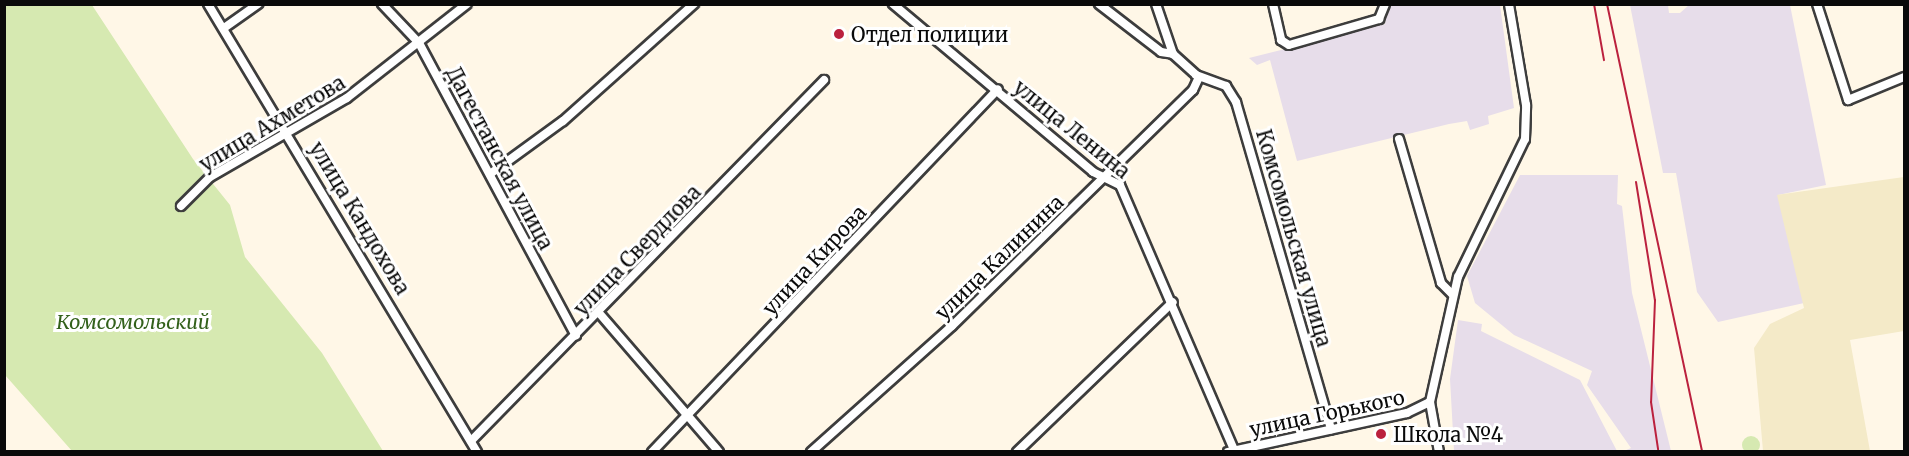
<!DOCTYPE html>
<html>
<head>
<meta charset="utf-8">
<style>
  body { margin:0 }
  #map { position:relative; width:1909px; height:456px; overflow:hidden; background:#fff7e7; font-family:Merriweather,serif }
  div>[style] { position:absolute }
  .industrial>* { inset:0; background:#e7ddea }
  .farmland>* { inset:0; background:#f4eac8 }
  .green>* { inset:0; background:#d6e9b1 }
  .round { border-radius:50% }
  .roads { filter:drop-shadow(2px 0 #3d3d3d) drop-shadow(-2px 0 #3d3d3d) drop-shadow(0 2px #3d3d3d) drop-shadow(0 -2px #3d3d3d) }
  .minor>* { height:8px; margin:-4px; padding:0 4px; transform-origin:4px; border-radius:4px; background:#fff }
  .rail>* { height:2px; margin:-1px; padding:0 1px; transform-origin:1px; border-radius:1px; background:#bb213e }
  .dots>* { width:16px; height:16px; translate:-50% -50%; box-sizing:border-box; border:3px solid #fff; border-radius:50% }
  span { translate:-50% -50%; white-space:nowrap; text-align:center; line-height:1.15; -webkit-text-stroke:6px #fff; paint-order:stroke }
  .poi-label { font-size:20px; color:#0a0a0a }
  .left { translate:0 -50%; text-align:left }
  .street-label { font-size:20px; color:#0a0a0a }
  .park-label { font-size:20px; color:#33611b; font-style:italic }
  .frame { position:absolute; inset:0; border:6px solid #0a0a0a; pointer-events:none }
</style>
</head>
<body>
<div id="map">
  <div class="industrial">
    <i style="clip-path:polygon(1388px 5px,1500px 5px,1514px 108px,1488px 116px,1489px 124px,1470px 130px,1467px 121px,1449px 124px,1297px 161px,1270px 60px,1257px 65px,1249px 58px,1385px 24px)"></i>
    <i style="clip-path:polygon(1630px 5px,1668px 5px,1669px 13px,1680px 13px,1689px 5px,1790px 5px,1826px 185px,1778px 195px,1804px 303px,1718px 322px,1697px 292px,1676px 173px,1663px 173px)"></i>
    <i style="clip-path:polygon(1520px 175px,1618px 175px,1617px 204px,1622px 206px,1632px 293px,1671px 451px,1624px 451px,1631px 448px,1587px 385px,1592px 371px,1514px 335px,1475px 303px,1467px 276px)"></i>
    <i style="clip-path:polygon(1458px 320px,1482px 324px,1481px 331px,1580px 380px,1617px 451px,1454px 451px,1450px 379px)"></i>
  </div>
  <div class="farmland">
    <i style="clip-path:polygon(1904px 177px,1904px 331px,1850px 340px,1870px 451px,1763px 451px,1754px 348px,1770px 324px,1804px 308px,1777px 195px)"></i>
  </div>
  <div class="green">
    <i style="clip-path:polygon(4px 5px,92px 5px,193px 159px,230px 205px,245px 257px,322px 353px,383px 451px,72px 451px,5px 375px)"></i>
    <i class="round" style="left:1742px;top:436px;width:18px;height:18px"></i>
  </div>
  <div class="roads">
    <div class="minor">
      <i style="left:208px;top:4px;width:523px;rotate:59.02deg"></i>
      <i style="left:382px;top:4px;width:54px;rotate:46.5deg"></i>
      <i style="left:419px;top:43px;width:332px;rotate:61.8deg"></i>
      <i style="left:893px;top:4px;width:261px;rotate:40deg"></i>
      <i style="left:1093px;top:172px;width:30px;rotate:26deg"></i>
      <i style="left:1120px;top:185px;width:288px;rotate:66.7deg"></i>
      <i style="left:1099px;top:4px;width:78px;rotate:37.7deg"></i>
      <i style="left:1161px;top:52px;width:12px;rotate:9deg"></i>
      <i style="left:1156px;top:4px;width:53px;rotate:71.2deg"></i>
      <i style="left:1173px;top:54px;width:31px;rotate:42deg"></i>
      <i style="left:1196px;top:75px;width:32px;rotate:20deg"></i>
      <i style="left:1226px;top:86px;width:19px;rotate:58deg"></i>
      <i style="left:1236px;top:102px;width:341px;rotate:73.8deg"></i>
      <i style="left:1273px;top:4px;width:37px;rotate:77deg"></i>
      <i style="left:1281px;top:40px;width:9px;rotate:32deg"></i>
      <i style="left:1289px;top:45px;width:94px;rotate:-16.1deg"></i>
      <i style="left:1379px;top:19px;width:16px;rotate:-68deg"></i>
      <i style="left:1817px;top:4px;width:101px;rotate:72.1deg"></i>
      <i style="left:1848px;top:100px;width:61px;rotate:-22.3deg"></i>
      <i style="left:224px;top:28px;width:42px;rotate:-35.2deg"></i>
      <i style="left:1399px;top:139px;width:150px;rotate:73.7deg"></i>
      <i style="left:1441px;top:283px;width:17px;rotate:45deg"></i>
      <i style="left:490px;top:174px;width:90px;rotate:-36deg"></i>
      <i style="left:563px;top:121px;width:176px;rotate:-41.8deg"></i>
      <i style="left:181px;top:206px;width:41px;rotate:-45deg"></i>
      <i style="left:210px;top:177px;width:158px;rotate:-30deg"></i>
      <i style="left:347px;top:98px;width:152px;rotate:-38.1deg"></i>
      <i style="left:600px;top:314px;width:182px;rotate:49.2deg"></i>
      <i style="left:1430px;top:402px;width:51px;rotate:79.8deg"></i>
      <i style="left:471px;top:441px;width:505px;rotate:-45.64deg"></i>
      <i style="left:652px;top:452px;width:501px;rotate:-46.37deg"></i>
      <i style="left:811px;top:452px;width:189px;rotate:-41.8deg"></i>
      <i style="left:952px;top:326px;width:337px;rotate:-44.4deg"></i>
      <i style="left:1193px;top:90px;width:14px;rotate:-65deg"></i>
      <i style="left:1017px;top:452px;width:216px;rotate:-43.9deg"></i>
      <i style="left:1228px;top:452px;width:183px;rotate:-12.3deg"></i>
      <i style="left:1407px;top:413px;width:25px;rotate:-26deg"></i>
      <i style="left:1430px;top:402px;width:128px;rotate:-77.4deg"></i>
      <i style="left:1458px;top:277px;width:153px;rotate:-64.1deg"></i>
      <i style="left:1525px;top:139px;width:34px;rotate:-88deg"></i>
      <i style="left:1526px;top:105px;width:102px;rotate:-99.6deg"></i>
    </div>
  </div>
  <div class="rail">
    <i style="left:1594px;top:4px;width:57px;rotate:79.9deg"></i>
    <i style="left:1607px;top:4px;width:458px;rotate:78deg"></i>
    <i style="left:1636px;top:182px;width:120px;rotate:80.9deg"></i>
    <i style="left:1655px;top:300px;width:102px;rotate:92.2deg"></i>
    <i style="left:1651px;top:402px;width:48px;rotate:81.5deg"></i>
  </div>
  <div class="dots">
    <i style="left:839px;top:34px;background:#bb213e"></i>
    <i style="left:1381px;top:434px;background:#bb213e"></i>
  </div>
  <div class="poi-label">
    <span class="left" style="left:851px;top:34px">Отдел полиции</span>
    <span class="left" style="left:1393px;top:434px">Школа №4</span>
  </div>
  <div class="street-label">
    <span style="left:272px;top:123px;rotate:-31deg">улица Ахметова</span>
    <span style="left:1072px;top:129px;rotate:39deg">улица Ленина</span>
    <span style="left:500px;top:158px;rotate:62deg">Дагестанская улица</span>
    <span style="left:360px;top:218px;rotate:59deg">улица Кандохова</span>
    <span style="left:1294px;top:238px;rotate:74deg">Комсомольская улица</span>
    <span style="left:637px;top:250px;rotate:-46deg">улица Свердлова</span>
    <span style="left:999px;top:257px;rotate:-44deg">улица Калинина</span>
    <span style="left:814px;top:260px;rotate:-47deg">улица Кирова</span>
    <span style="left:1327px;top:413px;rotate:-12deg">улица Горького</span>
  </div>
  <div class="park-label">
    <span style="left:133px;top:321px">Комсомольский</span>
  </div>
  <div class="frame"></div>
</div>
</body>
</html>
